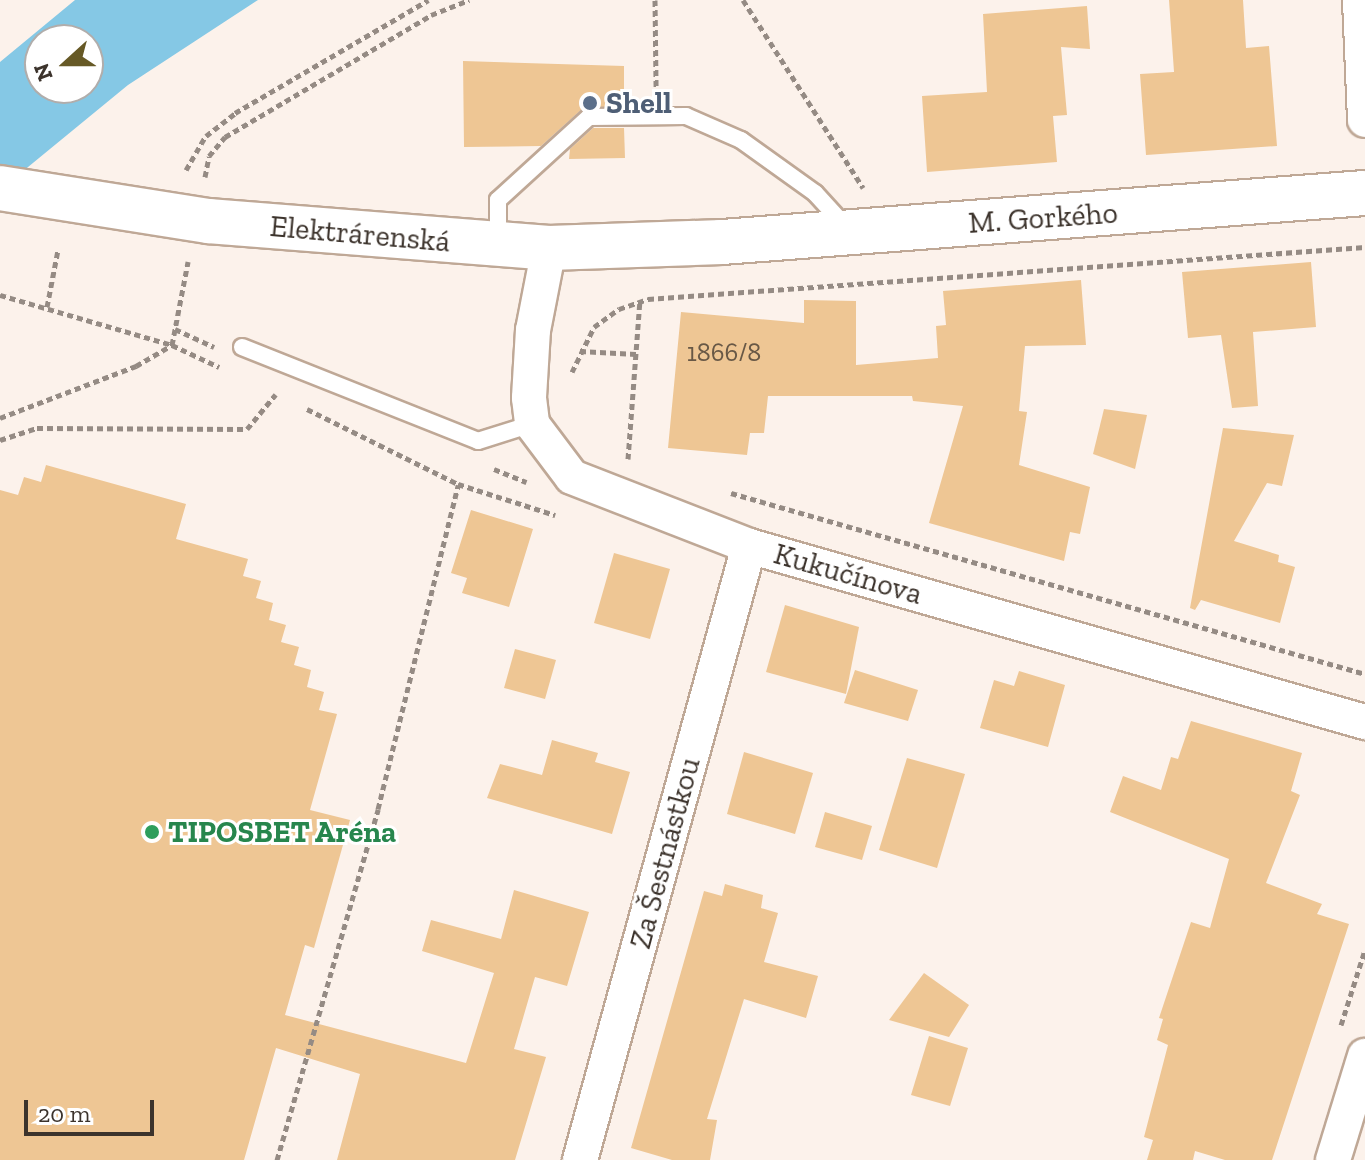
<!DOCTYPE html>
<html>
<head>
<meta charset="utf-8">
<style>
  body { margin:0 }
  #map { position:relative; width:1365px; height:1160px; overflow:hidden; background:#fcf2eb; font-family:"Zilla Slab",serif }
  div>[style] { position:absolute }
  .water>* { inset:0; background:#85c8e5 }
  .building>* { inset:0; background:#eec694 }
  .path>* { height:5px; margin-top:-2.5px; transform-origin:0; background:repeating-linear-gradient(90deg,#958b84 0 6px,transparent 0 10px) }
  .roads { filter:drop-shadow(2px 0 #bfa896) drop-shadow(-2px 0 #bfa896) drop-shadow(0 2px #bfa896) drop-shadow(0 -2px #bfa896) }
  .service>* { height:16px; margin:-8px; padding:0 8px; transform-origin:8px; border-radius:8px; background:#fff }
  .minor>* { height:34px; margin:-17px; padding:0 17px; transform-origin:17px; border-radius:17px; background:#fff }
  .secondary>* { height:44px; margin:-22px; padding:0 22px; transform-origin:22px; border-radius:22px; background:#fff }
  .dots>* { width:22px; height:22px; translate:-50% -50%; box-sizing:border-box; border:4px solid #fff; border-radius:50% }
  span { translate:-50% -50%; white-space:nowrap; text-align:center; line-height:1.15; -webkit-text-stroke:6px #fff; paint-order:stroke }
  .number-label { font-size:26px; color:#685846 }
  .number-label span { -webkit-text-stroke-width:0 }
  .service-label { font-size:30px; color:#4e5e75; font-weight:700 }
  .left { translate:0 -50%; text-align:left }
  .street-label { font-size:30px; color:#3c332c }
  .leisure-label { font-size:30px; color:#27864d; font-weight:700 }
  .north { position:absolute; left:24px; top:24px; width:80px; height:80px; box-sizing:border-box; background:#fff; border:2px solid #b1adab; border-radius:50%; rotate:249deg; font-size:22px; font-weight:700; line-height:32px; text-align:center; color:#3c332c }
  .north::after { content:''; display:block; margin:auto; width:28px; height:36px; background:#665926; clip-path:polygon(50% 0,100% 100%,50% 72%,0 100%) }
  .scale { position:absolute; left:24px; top:1100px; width:130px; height:36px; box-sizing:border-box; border:4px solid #3c332c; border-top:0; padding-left:10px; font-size:24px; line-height:28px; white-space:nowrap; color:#3c332c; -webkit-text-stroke:6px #fff; paint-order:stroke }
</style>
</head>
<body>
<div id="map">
  <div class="water">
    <i style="clip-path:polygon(evenodd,75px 0,258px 0,128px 85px,0 190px,0 62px,75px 0,40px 40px,88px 40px,88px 88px,40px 88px,40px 40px)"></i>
  </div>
  <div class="building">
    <i style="clip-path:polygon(1169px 0,1243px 0,1246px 48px,1269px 46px,1277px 146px,1146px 155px,1140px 74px,1174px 72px)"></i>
    <i style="clip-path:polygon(1087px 6px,1090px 49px,1061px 47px,1067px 115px,1053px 116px,1057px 162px,927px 172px,922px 96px,987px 92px,983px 14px)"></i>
    <i style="clip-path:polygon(463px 61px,624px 66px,624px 106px,583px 108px,541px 146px,464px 147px)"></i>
    <i style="clip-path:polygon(593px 128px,624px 128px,625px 158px,569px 159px,570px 149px)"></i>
    <i style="clip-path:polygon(1311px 262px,1316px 327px,1253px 332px,1258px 406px,1232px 408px,1221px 335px,1188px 338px,1182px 272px)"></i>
    <i style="clip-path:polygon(1081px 280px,1086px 345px,1025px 346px,1019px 411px,1027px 412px,1019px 465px,1090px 487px,1080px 534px,1070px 532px,1064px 561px,929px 523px,963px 406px,913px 401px,912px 396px,768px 396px,764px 433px,750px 433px,747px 455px,668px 448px,681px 312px,804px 323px,804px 300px,856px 301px,856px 365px,938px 358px,936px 326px,946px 325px,943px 291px)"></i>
    <i style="clip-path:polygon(1104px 409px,1147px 415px,1135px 469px,1093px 454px)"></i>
    <i style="clip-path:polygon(1223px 428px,1294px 435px,1282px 486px,1267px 483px,1234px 541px,1279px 555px,1278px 562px,1295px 567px,1280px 623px,1201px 600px,1195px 610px,1190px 608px)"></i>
    <i style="clip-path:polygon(46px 465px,186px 504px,176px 539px,248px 559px,243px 576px,261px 581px,256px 598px,273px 603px,269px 620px,286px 625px,281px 642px,299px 647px,294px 665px,311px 670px,307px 687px,324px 692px,319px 710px,337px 714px,310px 810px,350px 820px,314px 948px,305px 945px,285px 1015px,466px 1063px,494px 973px,422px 951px,431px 920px,501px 939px,514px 890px,589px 912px,567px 986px,535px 977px,514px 1049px,546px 1057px,515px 1160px,337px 1160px,360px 1074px,276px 1048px,244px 1160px,0 1160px,0 490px,18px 495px,24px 477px,41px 482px)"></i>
    <i style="clip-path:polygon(471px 510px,533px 529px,509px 607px,462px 593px,467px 578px,451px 573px)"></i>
    <i style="clip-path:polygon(614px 553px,670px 569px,650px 639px,594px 623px)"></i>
    <i style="clip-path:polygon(785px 605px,859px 627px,846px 694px,766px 672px)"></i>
    <i style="clip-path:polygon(515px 649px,556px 660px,545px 699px,504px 688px)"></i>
    <i style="clip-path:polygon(855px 670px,918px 690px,908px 721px,844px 703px)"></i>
    <i style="clip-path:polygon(1019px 671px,1065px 685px,1048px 747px,980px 728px,994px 680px,1014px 686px)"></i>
    <i style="clip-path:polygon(1191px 721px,1302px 753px,1291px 791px,1300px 795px,1266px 883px,1322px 904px,1317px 914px,1349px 924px,1272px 1160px,1225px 1160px,1195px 1151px,1193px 1160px,1147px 1160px,1153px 1140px,1144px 1137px,1168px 1045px,1157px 1040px,1163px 1019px,1159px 1018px,1191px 922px,1210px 928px,1229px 859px,1110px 812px,1123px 776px,1161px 790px,1171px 757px,1178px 759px)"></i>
    <i style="clip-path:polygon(552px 740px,598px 753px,595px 762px,630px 772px,612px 834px,487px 798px,500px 764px,542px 775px)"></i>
    <i style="clip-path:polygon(744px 752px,813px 773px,795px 834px,727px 814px)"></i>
    <i style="clip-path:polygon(907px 758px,965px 774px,937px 868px,879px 850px)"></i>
    <i style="clip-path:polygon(825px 812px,872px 826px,862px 860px,815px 847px)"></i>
    <i style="clip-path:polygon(725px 884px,763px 895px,761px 908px,778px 913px,764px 962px,818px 976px,806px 1018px,744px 999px,707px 1119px,717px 1120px,710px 1160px,672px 1160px,631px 1148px,704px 891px,722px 896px)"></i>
    <i style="clip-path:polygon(924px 973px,969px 1005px,949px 1037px,889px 1020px)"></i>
    <i style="clip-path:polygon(929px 1036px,968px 1048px,950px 1106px,911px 1095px)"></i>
  </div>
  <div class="path">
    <i style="left:655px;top:0;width:87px;rotate:89.3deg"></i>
    <i style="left:743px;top:0;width:223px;rotate:57.4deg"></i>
    <i style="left:186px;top:170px;width:39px;rotate:-60deg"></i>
    <i style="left:206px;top:136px;width:37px;rotate:-38deg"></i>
    <i style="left:235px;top:113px;width:224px;rotate:-30.3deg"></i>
    <i style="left:205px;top:177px;width:21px;rotate:-79deg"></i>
    <i style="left:209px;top:156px;width:25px;rotate:-50deg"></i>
    <i style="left:225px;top:137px;width:239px;rotate:-30.6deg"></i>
    <i style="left:431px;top:15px;width:41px;rotate:-21.5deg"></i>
    <i style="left:0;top:295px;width:179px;rotate:16.2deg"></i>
    <i style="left:172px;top:345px;width:52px;rotate:25.1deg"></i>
    <i style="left:47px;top:307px;width:58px;rotate:-79.1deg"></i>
    <i style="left:175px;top:329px;width:43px;rotate:24.8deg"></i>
    <i style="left:580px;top:351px;width:56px;rotate:3.1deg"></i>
    <i style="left:572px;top:372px;width:50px;rotate:-63.9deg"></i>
    <i style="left:594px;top:327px;width:31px;rotate:-36deg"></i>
    <i style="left:619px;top:309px;width:31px;rotate:-19deg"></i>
    <i style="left:648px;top:299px;width:719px;rotate:-4.15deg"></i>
    <i style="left:307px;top:409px;width:169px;rotate:26.4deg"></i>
    <i style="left:458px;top:484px;width:102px;rotate:17.7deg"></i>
    <i style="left:0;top:418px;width:146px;rotate:-20.9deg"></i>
    <i style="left:136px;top:366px;width:42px;rotate:-30.3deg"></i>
    <i style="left:172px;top:345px;width:85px;rotate:-79.1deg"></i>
    <i style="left:0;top:440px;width:39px;rotate:-18deg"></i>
    <i style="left:37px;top:428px;width:210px;rotate:0.3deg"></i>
    <i style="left:247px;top:429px;width:45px;rotate:-50.4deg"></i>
    <i style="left:628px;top:459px;width:158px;rotate:-85.7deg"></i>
    <i style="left:494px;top:469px;width:35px;rotate:22deg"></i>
    <i style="left:731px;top:493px;width:659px;rotate:15.93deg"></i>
    <i style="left:1341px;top:1025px;width:79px;rotate:-72.3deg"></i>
    <i style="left:277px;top:1160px;width:365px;rotate:-73.9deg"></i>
    <i style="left:378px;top:809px;width:334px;rotate:-76.1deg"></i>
  </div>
  <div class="roads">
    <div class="service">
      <i style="left:498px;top:241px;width:41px;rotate:-90deg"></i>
      <i style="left:498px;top:200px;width:123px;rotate:-42.4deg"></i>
      <i style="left:589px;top:117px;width:97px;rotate:-0.6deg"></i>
      <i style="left:686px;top:116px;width:60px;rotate:23.6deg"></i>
      <i style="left:741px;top:140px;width:91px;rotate:35.6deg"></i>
      <i style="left:815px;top:193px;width:47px;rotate:47.6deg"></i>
      <i style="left:242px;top:347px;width:254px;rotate:21.7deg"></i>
      <i style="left:478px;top:441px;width:57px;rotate:-17.5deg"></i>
    </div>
    <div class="minor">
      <i style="left:1360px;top:0;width:120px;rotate:87.6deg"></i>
      <i style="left:549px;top:248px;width:84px;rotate:101deg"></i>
      <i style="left:533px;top:330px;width:68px;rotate:93.4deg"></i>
      <i style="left:529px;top:398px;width:26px;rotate:83deg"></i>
      <i style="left:532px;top:424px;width:66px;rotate:53deg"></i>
      <i style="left:572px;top:477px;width:190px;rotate:21.3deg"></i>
      <i style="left:749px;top:546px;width:641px;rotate:15.95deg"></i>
      <i style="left:580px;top:1160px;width:637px;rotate:-74.61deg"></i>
      <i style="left:1333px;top:1160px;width:109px;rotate:-72.9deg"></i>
    </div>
    <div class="secondary">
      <i style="left:0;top:188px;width:211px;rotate:9deg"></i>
      <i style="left:208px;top:221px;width:342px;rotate:4.5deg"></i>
      <i style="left:549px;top:248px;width:173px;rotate:-2deg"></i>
      <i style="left:722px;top:242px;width:645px;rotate:-4.36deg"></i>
    </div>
  </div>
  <div class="dots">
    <i style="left:590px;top:103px;background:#5c6f8a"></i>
    <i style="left:152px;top:832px;background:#2e9e5b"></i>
  </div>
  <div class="number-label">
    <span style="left:724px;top:353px">1866/8</span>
  </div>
  <div class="service-label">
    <span class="left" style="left:606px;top:103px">Shell</span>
  </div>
  <div class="street-label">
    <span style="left:1043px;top:218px;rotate:-4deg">M. Gorkého</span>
    <span style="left:360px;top:234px;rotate:5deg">Elektrárenská</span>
    <span style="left:848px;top:574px;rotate:16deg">Kukučínova</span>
    <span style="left:665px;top:853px;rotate:-75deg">Za Šestnástkou</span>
  </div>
  <div class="leisure-label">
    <span class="left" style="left:168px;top:832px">TIPOSBET Aréna</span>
  </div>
  <div class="north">N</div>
  <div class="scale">20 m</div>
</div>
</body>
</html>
